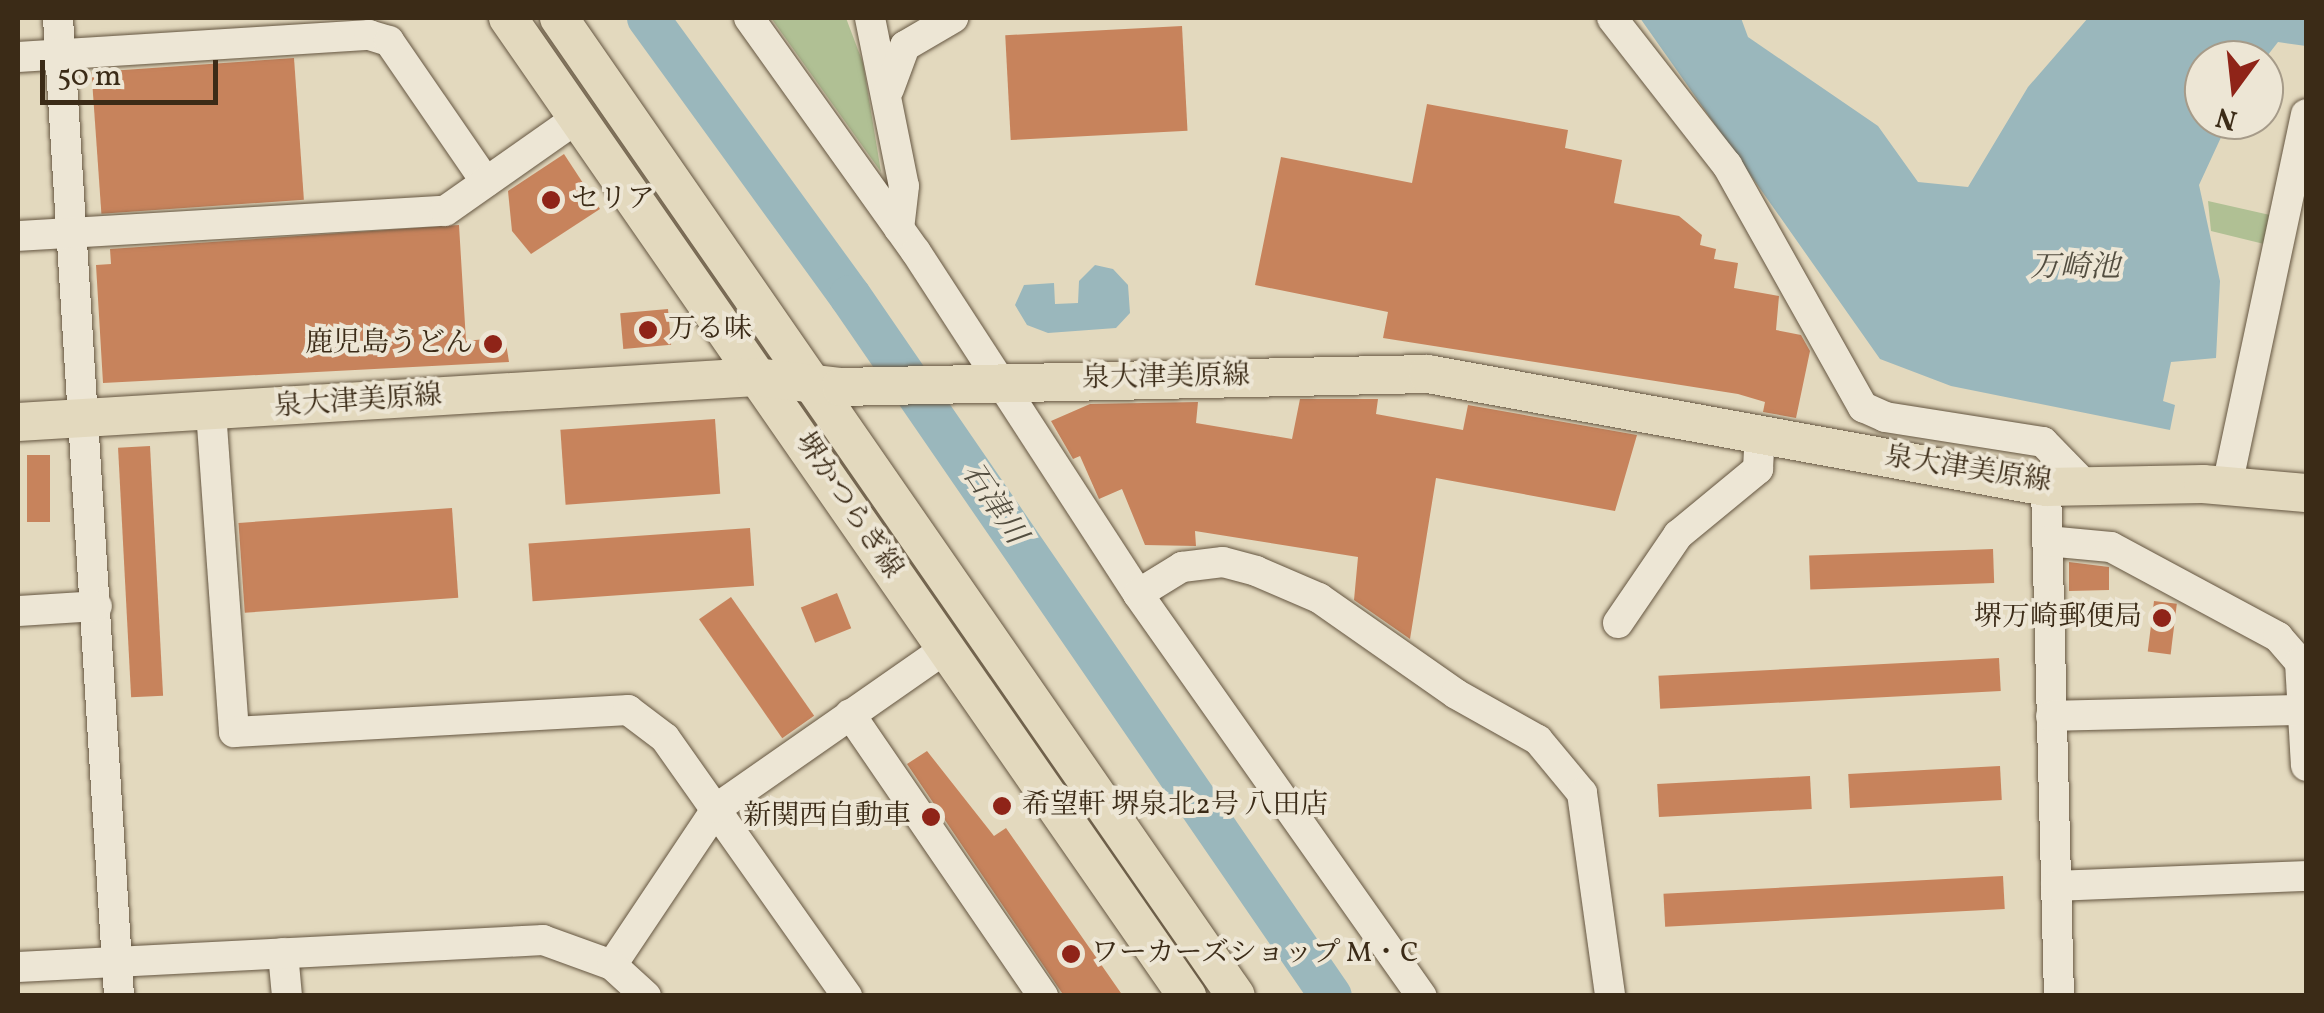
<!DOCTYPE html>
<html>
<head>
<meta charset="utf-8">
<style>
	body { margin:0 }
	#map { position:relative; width:2324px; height:1013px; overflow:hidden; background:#e3d9be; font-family:Vollkorn,"Noto Serif JP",serif }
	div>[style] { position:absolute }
	.green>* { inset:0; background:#b0c094 }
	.water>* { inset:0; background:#9ab7bc }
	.river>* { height:42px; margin:-21px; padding:0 21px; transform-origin:21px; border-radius:21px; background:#9ab7bc }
	.building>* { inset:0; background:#c7835c; transform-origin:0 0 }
	.roads { filter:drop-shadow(0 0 2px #655641) drop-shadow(0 0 2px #655641) }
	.minor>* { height:30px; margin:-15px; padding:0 15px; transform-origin:15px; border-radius:15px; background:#ede6d5 }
	.major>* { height:38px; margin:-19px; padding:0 19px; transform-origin:19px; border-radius:19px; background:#e3d9be }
	.dots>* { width:28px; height:28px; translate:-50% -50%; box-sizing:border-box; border:5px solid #ede6d5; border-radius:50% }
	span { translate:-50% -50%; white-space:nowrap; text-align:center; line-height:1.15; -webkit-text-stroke:8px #ede6d5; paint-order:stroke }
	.poi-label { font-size:28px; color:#3b2b17 }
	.left { translate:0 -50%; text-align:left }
	.right { translate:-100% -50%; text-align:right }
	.street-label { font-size:28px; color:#3b2b17 }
	.water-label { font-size:30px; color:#534e40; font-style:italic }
	.frame { position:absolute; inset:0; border:20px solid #3b2b17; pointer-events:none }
	.north { position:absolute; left:2184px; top:40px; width:100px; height:100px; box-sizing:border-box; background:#ede6d5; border:2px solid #a69b89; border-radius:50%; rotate:195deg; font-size:28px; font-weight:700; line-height:40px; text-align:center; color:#3b2b17 }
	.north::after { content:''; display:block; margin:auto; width:35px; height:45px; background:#8f2418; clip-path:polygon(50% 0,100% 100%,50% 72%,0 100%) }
	.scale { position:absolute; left:40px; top:60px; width:178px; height:45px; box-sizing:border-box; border:5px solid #3b2b17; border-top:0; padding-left:12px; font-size:30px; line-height:35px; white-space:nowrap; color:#3b2b17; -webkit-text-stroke:8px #ede6d5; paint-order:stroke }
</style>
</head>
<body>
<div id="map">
	<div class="green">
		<i style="clip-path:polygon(771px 18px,846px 18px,863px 63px,881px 172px)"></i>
		<i style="clip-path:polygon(2208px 201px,2270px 215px,2264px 244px,2211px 231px)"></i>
	</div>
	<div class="water">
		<i style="clip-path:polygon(1640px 18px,1741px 18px,1748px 37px,1878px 126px,1918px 182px,1968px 187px,2028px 87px,2088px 18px,2306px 18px,2306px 46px,2278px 42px,2264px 60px,2204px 60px,2204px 120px,2229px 120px,2199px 185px,2220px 281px,2216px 358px,2171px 362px,2163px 401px,2175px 405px,2170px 430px,1951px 386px,1880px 359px)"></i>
		<i style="clip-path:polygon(1095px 265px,1113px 269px,1128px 285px,1130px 313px,1116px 328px,1048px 333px,1027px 325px,1015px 305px,1024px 285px,1054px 283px,1055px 304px,1078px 303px,1079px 281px)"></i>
	</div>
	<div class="river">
		<i style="left:648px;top:18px;width:344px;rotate:54deg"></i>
		<i style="left:850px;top:296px;width:849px;rotate:55.51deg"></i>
	</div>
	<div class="building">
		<i style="left:1182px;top:26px;width:105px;height:177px;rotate:87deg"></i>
		<i style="left:294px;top:58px;width:142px;height:203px;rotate:86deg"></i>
		<i style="clip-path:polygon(1427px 104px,1568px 130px,1565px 148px,1622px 160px,1614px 203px,1679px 216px,1702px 235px,1700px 245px,1716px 249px,1714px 259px,1738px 263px,1734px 288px,1779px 296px,1776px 330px,1801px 335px,1810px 351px,1796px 418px,1763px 412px,1765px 402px,1738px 394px,1383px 338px,1388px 312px,1255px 285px,1281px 157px,1412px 183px)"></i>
		<i style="clip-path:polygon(564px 154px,600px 209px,531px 254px,512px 231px,508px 191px)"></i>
		<i style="clip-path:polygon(459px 225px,466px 341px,505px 337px,509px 362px,103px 383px,96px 265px,111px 264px,110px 249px)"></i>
		<i style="left:668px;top:309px;width:36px;height:48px;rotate:85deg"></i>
		<i style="clip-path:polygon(1300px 399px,1378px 399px,1376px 414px,1463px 430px,1468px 405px,1637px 435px,1615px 511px,1436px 478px,1410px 639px,1354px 600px,1358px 557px,1195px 531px,1196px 546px,1145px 545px,1122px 489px,1099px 499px,1080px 456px,1073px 459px,1051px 421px,1090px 404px,1198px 402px,1196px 423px,1292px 439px)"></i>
		<i style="left:715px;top:419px;width:75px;height:155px;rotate:86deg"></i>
		<i style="left:150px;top:446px;width:250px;height:32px;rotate:87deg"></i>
		<i style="left:27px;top:455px;width:23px;height:67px"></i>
		<i style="left:452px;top:508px;width:90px;height:214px;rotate:86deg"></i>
		<i style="left:750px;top:528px;width:58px;height:222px;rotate:86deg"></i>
		<i style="left:1993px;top:549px;width:34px;height:184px;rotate:88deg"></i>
		<i style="clip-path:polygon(2069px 562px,2109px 567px,2109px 590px,2069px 591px)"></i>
		<i style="left:837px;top:593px;width:38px;height:39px;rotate:68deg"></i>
		<i style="left:731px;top:597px;width:145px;height:39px;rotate:55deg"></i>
		<i style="left:2154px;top:601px;width:23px;height:51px;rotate:7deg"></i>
		<i style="left:1999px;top:658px;width:33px;height:341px;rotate:87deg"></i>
		<i style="clip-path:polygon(927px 751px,994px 836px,1006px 828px,1123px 996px,1064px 996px,907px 764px)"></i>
		<i style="left:2000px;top:766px;width:34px;height:152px;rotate:87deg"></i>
		<i style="left:1810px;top:776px;width:33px;height:153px;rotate:87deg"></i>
		<i style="left:2003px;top:876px;width:33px;height:340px;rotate:87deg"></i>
	</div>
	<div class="roads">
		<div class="minor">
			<i style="left:58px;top:18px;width:980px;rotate:86.43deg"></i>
			<i style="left:749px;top:18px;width:287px;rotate:54.5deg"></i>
			<i style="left:916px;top:252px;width:408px;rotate:57deg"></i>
			<i style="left:1138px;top:594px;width:492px;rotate:54.8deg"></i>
			<i style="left:870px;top:18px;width:171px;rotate:78.6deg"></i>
			<i style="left:904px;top:186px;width:43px;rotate:96.6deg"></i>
			<i style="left:1612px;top:18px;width:187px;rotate:52deg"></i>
			<i style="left:1727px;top:165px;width:278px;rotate:60.7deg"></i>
			<i style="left:1863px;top:407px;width:24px;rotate:24deg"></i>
			<i style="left:1885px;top:417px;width:160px;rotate:9deg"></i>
			<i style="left:2043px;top:442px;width:57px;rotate:45.7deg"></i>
			<i style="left:18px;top:57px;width:352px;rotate:-3.6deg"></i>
			<i style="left:369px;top:35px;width:21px;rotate:17deg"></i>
			<i style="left:389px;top:41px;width:171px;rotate:55.5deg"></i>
			<i style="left:889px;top:89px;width:46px;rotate:-69.6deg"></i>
			<i style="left:905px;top:46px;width:56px;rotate:-30.3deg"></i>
			<i style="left:18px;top:236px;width:428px;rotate:-3.4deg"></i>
			<i style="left:445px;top:211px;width:160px;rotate:-35.1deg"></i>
			<i style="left:211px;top:411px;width:322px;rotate:85.9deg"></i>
			<i style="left:234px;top:732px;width:395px;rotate:-3.2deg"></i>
			<i style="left:628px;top:710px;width:46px;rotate:37.1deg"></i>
			<i style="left:665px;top:738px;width:316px;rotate:54.8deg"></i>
			<i style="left:2227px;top:486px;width:380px;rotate:-78deg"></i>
			<i style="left:2046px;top:487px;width:509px;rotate:88.54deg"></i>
			<i style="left:2047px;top:541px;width:64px;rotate:5.4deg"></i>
			<i style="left:2111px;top:547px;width:190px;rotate:28.3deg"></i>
			<i style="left:2278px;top:637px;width:33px;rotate:49deg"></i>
			<i style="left:2300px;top:662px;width:104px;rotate:86.7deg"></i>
			<i style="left:1138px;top:594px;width:52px;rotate:-31.5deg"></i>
			<i style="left:1182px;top:567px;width:41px;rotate:-7deg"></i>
			<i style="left:1223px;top:562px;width:34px;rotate:15deg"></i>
			<i style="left:1256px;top:571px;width:69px;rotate:23.2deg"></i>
			<i style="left:1319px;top:598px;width:167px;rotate:35deg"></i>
			<i style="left:1456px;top:694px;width:94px;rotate:29.3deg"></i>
			<i style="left:1538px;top:740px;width:69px;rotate:50.3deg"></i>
			<i style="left:1582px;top:793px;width:205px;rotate:82.1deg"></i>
			<i style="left:18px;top:611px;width:79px;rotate:-3.6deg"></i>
			<i style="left:1618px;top:623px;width:107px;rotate:-55.7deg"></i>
			<i style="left:1678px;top:535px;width:104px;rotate:-39.5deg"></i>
			<i style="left:1758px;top:469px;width:34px;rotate:-87deg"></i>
			<i style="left:850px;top:714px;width:342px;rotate:55.6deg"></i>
			<i style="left:2051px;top:716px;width:252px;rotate:-1.4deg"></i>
			<i style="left:2056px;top:886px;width:250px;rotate:-2.3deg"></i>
			<i style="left:283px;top:953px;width:43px;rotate:84.7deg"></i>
			<i style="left:612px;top:965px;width:189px;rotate:-56.2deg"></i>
			<i style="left:717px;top:808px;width:278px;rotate:-34.9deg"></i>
			<i style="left:18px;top:967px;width:526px;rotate:-2.94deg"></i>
			<i style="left:543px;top:940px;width:73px;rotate:19.9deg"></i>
			<i style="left:612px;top:965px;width:46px;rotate:42.4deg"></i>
		</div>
		<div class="major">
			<i style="left:508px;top:18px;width:1191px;rotate:55.23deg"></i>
			<i style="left:559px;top:18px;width:1189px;rotate:55.31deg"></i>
			<i style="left:18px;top:422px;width:739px;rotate:-3.49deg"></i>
			<i style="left:756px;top:377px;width:86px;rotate:6.7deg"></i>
			<i style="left:841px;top:387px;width:587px;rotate:-1.27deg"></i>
			<i style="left:1428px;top:374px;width:628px;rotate:10.36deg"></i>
			<i style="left:2046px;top:487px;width:157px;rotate:-1.1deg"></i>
			<i style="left:2203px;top:484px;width:103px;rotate:5deg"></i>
		</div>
	</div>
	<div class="dots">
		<i style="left:551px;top:200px;background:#8f2418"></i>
		<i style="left:648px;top:330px;background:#8f2418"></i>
		<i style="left:493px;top:344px;background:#8f2418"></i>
		<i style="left:2162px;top:618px;background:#8f2418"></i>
		<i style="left:1002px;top:806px;background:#8f2418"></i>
		<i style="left:931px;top:817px;background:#8f2418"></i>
		<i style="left:1071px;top:954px;background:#8f2418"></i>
	</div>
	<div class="poi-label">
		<span class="left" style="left:571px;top:200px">セリア</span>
		<span class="left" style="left:668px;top:330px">万る味</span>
		<span class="right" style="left:473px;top:344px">鹿児島うどん</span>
		<span class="right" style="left:2142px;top:618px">堺万崎郵便局</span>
		<span class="left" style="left:1022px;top:806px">希望軒 堺泉北2号 八田店</span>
		<span class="right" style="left:911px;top:817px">新関西自動車</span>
		<span class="left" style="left:1091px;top:954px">ワーカーズショップ M・C</span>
	</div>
	<div class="street-label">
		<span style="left:1166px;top:378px;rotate:-1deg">泉大津美原線</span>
		<span style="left:358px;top:402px;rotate:-4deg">泉大津美原線</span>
		<span style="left:1968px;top:470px;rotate:9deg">泉大津美原線</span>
		<span style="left:848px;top:506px;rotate:56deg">堺かつらぎ線</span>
	</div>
	<div class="water-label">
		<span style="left:2075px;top:268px">万崎池</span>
		<span style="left:993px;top:504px;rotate:56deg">石津川</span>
	</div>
	<div class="frame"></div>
	<div class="north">N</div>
	<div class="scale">50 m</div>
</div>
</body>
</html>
